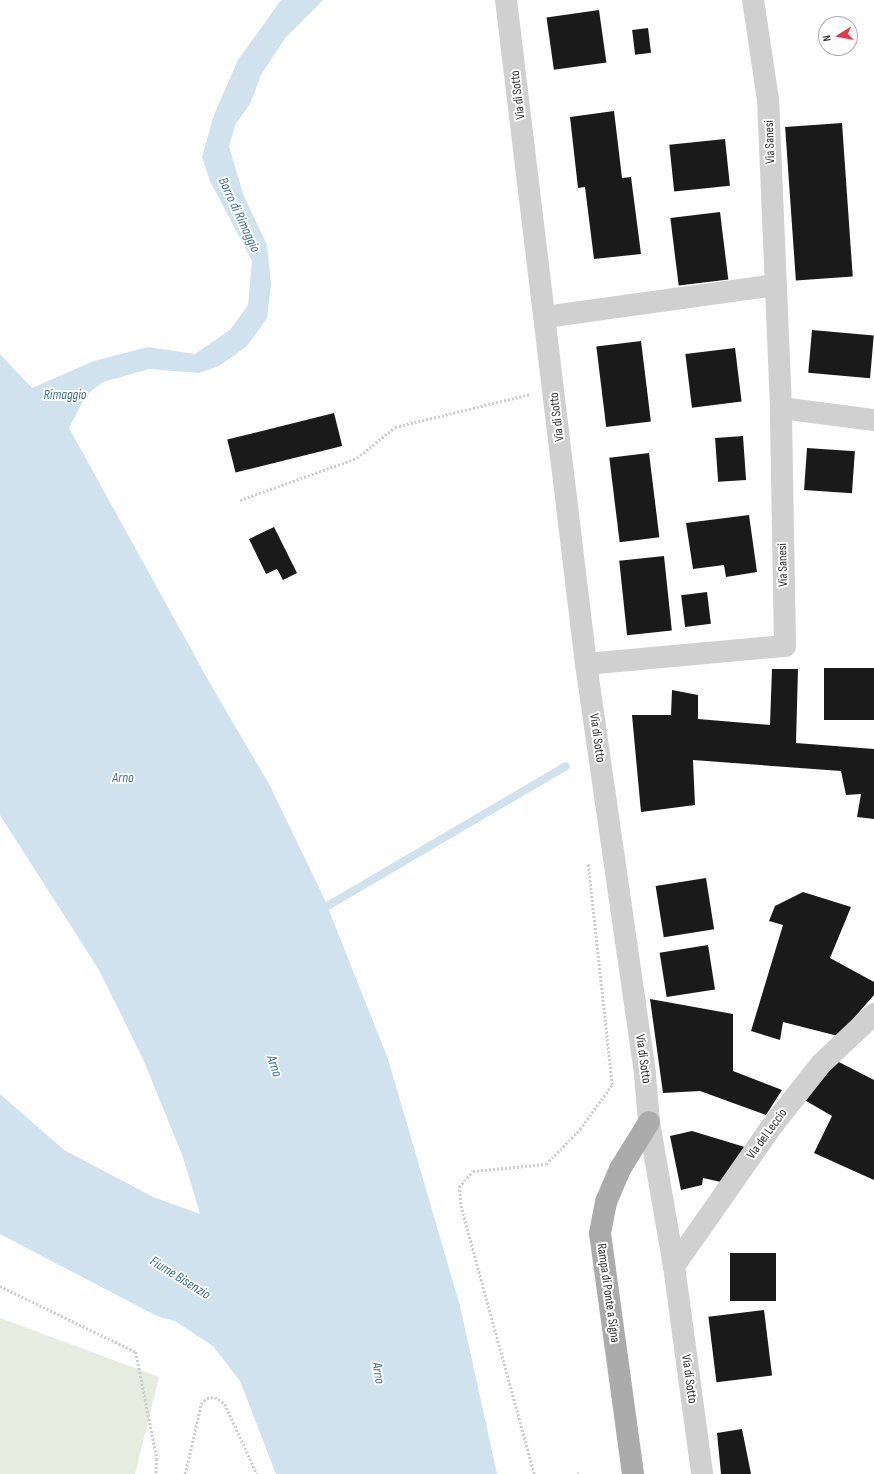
<!DOCTYPE html>
<html>
<head>
<meta charset="utf-8">
<style>
	body { margin:0 }
	#map { position:relative; width:874px; height:1474px; overflow:hidden; background:#fff; font-family:"Sofia Sans Condensed",sans-serif }
	div>[style] { position:absolute }
	.green>* { inset:0; background:#e6ecdf }
	.water>* { inset:0; background:#cfe2ee }
	.stream>* { height:8px; margin:-4px; padding:0 4px; transform-origin:4px; border-radius:4px; background:#cfe2ee }
	.building>* { inset:0; background:#1a1a1a; transform-origin:0 0 }
	.path>* { height:2.5px; margin-top:-1.25px; transform-origin:0; background:repeating-linear-gradient(90deg,#cdcdcd 0 2px,transparent 0 4px) }
	.minor>* { height:22px; margin:-11px; padding:0 11px; transform-origin:11px; border-radius:11px; background:#d0d0d0 }
	.major>* { height:22px; margin:-11px; padding:0 11px; transform-origin:11px; border-radius:11px; background:#ababab }
	span { translate:-50% -50%; white-space:nowrap; text-align:center; line-height:1.15; -webkit-text-stroke:4px #fff; paint-order:stroke }
	.street-label { font-size:13px; color:#333 }
	.water-label { font-size:14px; color:#3f7597; font-style:italic }
	.north { position:absolute; left:818px; top:16px; width:40px; height:40px; box-sizing:border-box; background:#fff; border:1px solid #adadad; border-radius:50%; rotate:259deg; font-size:11px; font-weight:700; line-height:16px; text-align:center; color:#333 }
	.north::after { content:''; display:block; margin:auto; width:14px; height:18px; background:#e63946; clip-path:polygon(50% 0,100% 100%,50% 72%,0 100%) }
</style>
</head>
<body>
<div id="map">
	<div class="green">
		<i style="clip-path:polygon(0 1318px,159px 1377px,135px 1474px,0 1474px)"></i>
	</div>
	<div class="water">
		<i style="clip-path:polygon(281px 0,323px 0,285px 38px,261px 75px,250px 104px,235px 125px,229px 146px,243px 194px,267px 245px,271px 284px,267px 318px,247px 346px,219px 366px,199px 373px,149px 369px,103px 382px,86px 395px,69px 428px,212px 687px,269px 784px,324px 898px,388px 1059px,460px 1306px,497px 1474px,276px 1474px,240px 1381px,213px 1346px,175px 1321px,157px 1316px,0 1234px,0 1094px,64px 1150px,153px 1197px,200px 1214px,183px 1157px,143px 1059px,99px 970px,0 815px,0 354px,32px 388px,94px 361px,148px 347px,195px 354px,230px 330px,248px 305px,252px 261px,210px 181px,202px 157px,214px 115px,238px 60px)"></i>
	</div>
	<div class="stream">
		<i style="left:319px;top:911px;width:286px;rotate:-30.4deg"></i>
	</div>
	<div class="building">
		<i style="left:599px;top:10px;width:53px;height:53px;rotate:82deg"></i>
		<i style="left:648px;top:28px;width:25px;height:16px;rotate:83deg"></i>
		<i style="clip-path:polygon(614px 111px,622px 178px,631px 177px,641px 254px,594px 259px,585px 187px,578px 188px,570px 117px)"></i>
		<i style="left:842px;top:123px;width:154px;height:57px;rotate:86deg"></i>
		<i style="left:725px;top:139px;width:47px;height:56px;rotate:84deg"></i>
		<i style="left:720px;top:212px;width:68px;height:50px;rotate:83deg"></i>
		<i style="left:812px;top:330px;width:62px;height:43px;rotate:5deg"></i>
		<i style="left:641px;top:341px;width:81px;height:45px;rotate:83deg"></i>
		<i style="left:735px;top:348px;width:54px;height:50px;rotate:83deg"></i>
		<i style="left:334px;top:413px;width:34px;height:110px;rotate:76deg"></i>
		<i style="left:743px;top:436px;width:44px;height:28px;rotate:86deg"></i>
		<i style="left:807px;top:448px;width:48px;height:42px;rotate:4deg"></i>
		<i style="left:649px;top:453px;width:85px;height:40px;rotate:83deg"></i>
		<i style="clip-path:polygon(749px 515px,757px 572px,726px 577px,724px 565px,693px 569px,686px 523px)"></i>
		<i style="clip-path:polygon(274px 527px,297px 573px,283px 580px,277px 569px,266px 574px,249px 539px)"></i>
		<i style="left:664px;top:556px;width:75px;height:45px;rotate:84deg"></i>
		<i style="left:707px;top:592px;width:32px;height:26px;rotate:83deg"></i>
		<i style="left:824px;top:668px;width:50px;height:52px"></i>
		<i style="clip-path:polygon(772px 669px,798px 669px,796px 743px,874px 749px,874px 819px,857px 817px,861px 794px,846px 795px,841px 771px,693px 760px,695px 805px,641px 812px,632px 715px,671px 715px,672px 690px,698px 695px,698px 719px,770px 725px)"></i>
		<i style="left:706px;top:878px;width:52px;height:51px;rotate:81deg"></i>
		<i style="clip-path:polygon(803px 892px,851px 907px,830px 958px,874px 982px,874px 995px,838px 1036px,783px 1022px,780px 1040px,751px 1031px,783px 925px,769px 921px,775px 906px)"></i>
		<i style="left:708px;top:945px;width:45px;height:49px;rotate:81deg"></i>
		<i style="clip-path:polygon(650px 999px,733px 1014px,733px 1071px,782px 1090px,766px 1115px,700px 1091px,663px 1093px)"></i>
		<i style="clip-path:polygon(835px 1060px,874px 1080px,874px 1180px,814px 1153px,832px 1116px,801px 1098px)"></i>
		<i style="clip-path:polygon(692px 1131px,748px 1148px,730px 1184px,703px 1178px,702px 1185px,681px 1190px,670px 1136px)"></i>
		<i style="left:730px;top:1253px;width:46px;height:48px"></i>
		<i style="left:764px;top:1310px;width:66px;height:56px;rotate:83deg"></i>
		<i style="clip-path:polygon(742px 1429px,751px 1474px,721px 1474px,717px 1433px)"></i>
	</div>
	<div class="path">
		<i style="left:240px;top:500px;width:124px;rotate:-19.7deg"></i>
		<i style="left:357px;top:458px;width:49px;rotate:-39.2deg"></i>
		<i style="left:395px;top:427px;width:139px;rotate:-13.7deg"></i>
		<i style="left:0;top:1286px;width:151px;rotate:25.9deg"></i>
		<i style="left:136px;top:1352px;width:109px;rotate:78.9deg"></i>
		<i style="left:157px;top:1459px;width:15px;rotate:94deg"></i>
		<i style="left:185px;top:1474px;width:72px;rotate:-77.1deg"></i>
		<i style="left:201px;top:1404px;width:8px;rotate:-45deg"></i>
		<i style="left:207px;top:1398px;width:8px;rotate:-7deg"></i>
		<i style="left:215px;top:1397px;width:12px;rotate:35deg"></i>
		<i style="left:225px;top:1404px;width:77px;rotate:65.4deg"></i>
		<i style="left:534px;top:1474px;width:276px;rotate:-105.3deg"></i>
		<i style="left:461px;top:1208px;width:21px;rotate:-95deg"></i>
		<i style="left:459px;top:1187px;width:21px;rotate:-49deg"></i>
		<i style="left:473px;top:1171px;width:73px;rotate:-5.5deg"></i>
		<i style="left:546px;top:1164px;width:49px;rotate:-45.8deg"></i>
		<i style="left:580px;top:1129px;width:54px;rotate:-54deg"></i>
		<i style="left:612px;top:1085px;width:223px;rotate:-96.2deg"></i>
		<i style="left:577px;top:1474px;width:4px;rotate:-14deg"></i>
	</div>
	<div class="minor">
		<i style="left:506px;top:0;width:669px;rotate:83.13deg"></i>
		<i style="left:586px;top:664px;width:415px;rotate:81.8deg"></i>
		<i style="left:645px;top:1075px;width:47px;rotate:85.1deg"></i>
		<i style="left:649px;top:1122px;width:146px;rotate:80.2deg"></i>
		<i style="left:674px;top:1266px;width:210px;rotate:82.3deg"></i>
		<i style="left:545px;top:317px;width:233px;rotate:-7.9deg"></i>
		<i style="left:781px;top:408px;width:94px;rotate:7.4deg"></i>
		<i style="left:586px;top:664px;width:200px;rotate:-5.2deg"></i>
		<i style="left:785px;top:646px;width:238px;rotate:-91deg"></i>
		<i style="left:781px;top:408px;width:308px;rotate:-92.4deg"></i>
		<i style="left:768px;top:100px;width:101px;rotate:-98.5deg"></i>
		<i style="left:674px;top:1266px;width:171px;rotate:-55deg"></i>
		<i style="left:772px;top:1126px;width:79px;rotate:-51.7deg"></i>
		<i style="left:821px;top:1064px;width:73px;rotate:-43.3deg"></i>
	</div>
	<div class="major">
		<i style="left:633px;top:1474px;width:243px;rotate:-97.8deg"></i>
		<i style="left:600px;top:1233px;width:32px;rotate:-79deg"></i>
		<i style="left:606px;top:1202px;width:36px;rotate:-67deg"></i>
		<i style="left:620px;top:1169px;width:55px;rotate:-58.3deg"></i>
	</div>
	<div class="street-label">
		<span style="left:518px;top:95px;rotate:-97deg">Via di Sotto</span>
		<span style="left:770px;top:142px;rotate:-92deg">Via Sanesi</span>
		<span style="left:557px;top:417px;rotate:-97deg">Via di Sotto</span>
		<span style="left:783px;top:565px;rotate:-91deg">Via Sanesi</span>
		<span style="left:597px;top:738px;rotate:82deg">Via di Sotto</span>
		<span style="left:643px;top:1059px;rotate:82deg">Via di Sotto</span>
		<span style="left:767px;top:1134px;rotate:-54deg">Via del Leccio</span>
		<span style="left:608px;top:1293px;rotate:82deg">Rampa di Ponte a Signa</span>
		<span style="left:689px;top:1379px;rotate:82deg">Via di Sotto</span>
	</div>
	<div class="water-label">
		<span style="left:239px;top:215px;rotate:65deg">Borro di Rimaggio</span>
		<span style="left:65px;top:395px">Rimaggio</span>
		<span style="left:123px;top:778px">Arno</span>
		<span style="left:274px;top:1066px;rotate:71deg">Arno</span>
		<span style="left:180px;top:1278px;rotate:32deg">Fiume Bisenzio</span>
		<span style="left:378px;top:1373px;rotate:81deg">Arno</span>
	</div>
	<div class="north">N</div>
</div>
</body>
</html>
